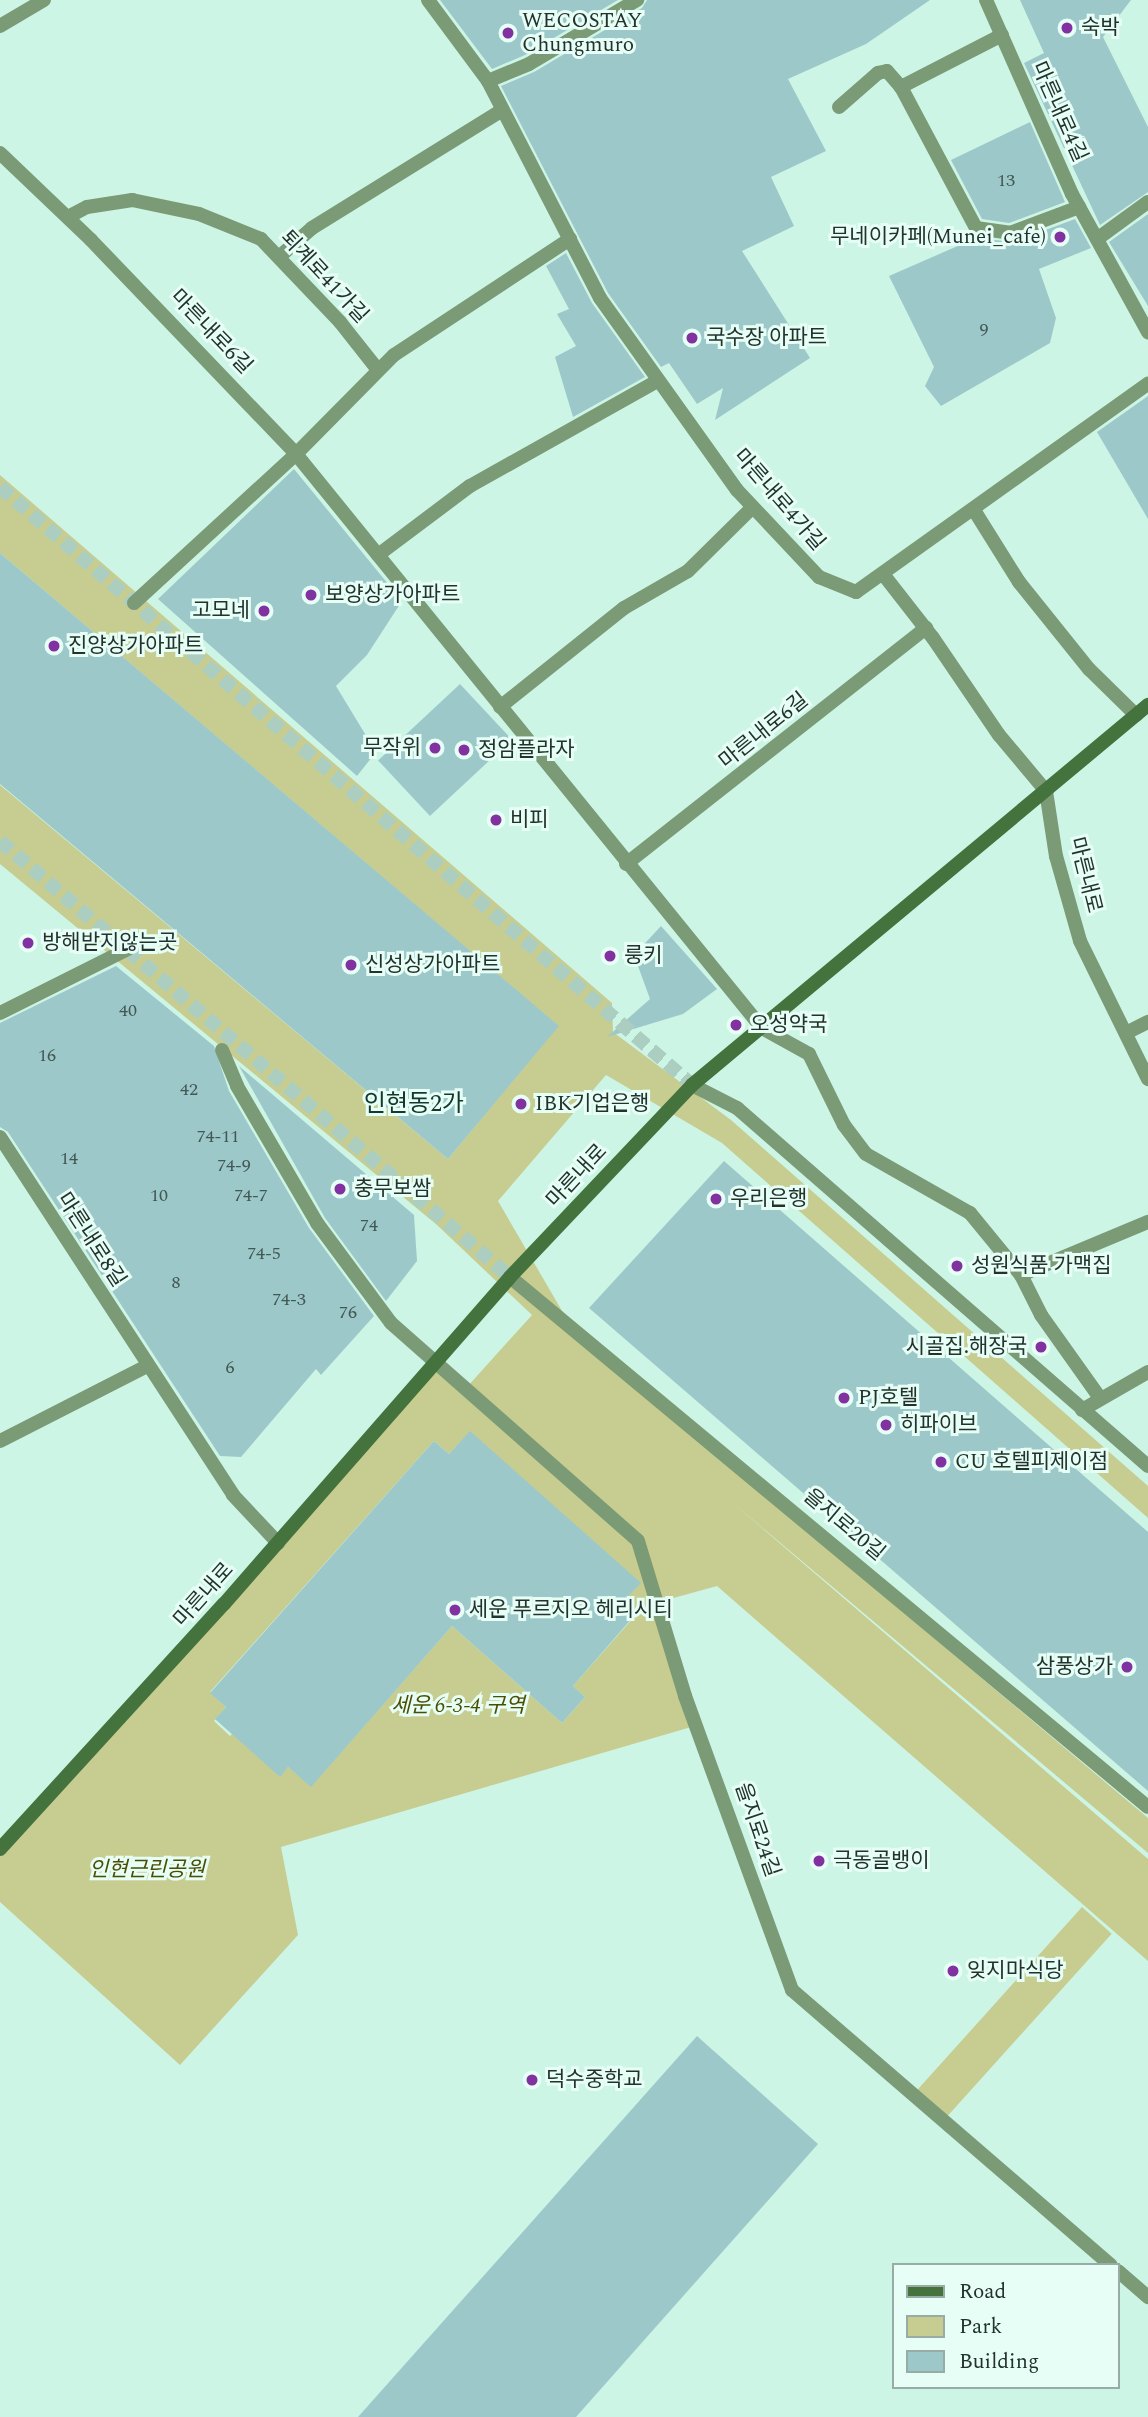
<!DOCTYPE html>
<html>
<head>
<meta charset="utf-8">
<style>
	body { margin:0 }
	#map { position:relative; width:1148px; height:2417px; overflow:hidden; background:#cdf5e6; font-family:Spectral,"Noto Sans KR",serif }
	div>[style] { position:absolute }
	.green>* { inset:0; background:#c7cd90; transform-origin:0 0 }
	.building>* { inset:0; background:#9dc8ca; transform-origin:0 0 }
	.minor-tunnel>* { height:14px; margin-top:-7px; transform-origin:0; background:repeating-linear-gradient(90deg,#abcec1 0 14px,transparent 0 21px) }
	.minor>* { height:14px; margin:-7px; padding:0 7px; transform-origin:7px; border-radius:7px; background:#7b9a76 }
	.secondary>* { height:14px; margin:-7px; padding:0 7px; transform-origin:7px; border-radius:7px; background:#44733e }
	.dots>* { width:19px; height:19px; translate:-50% -50%; box-sizing:border-box; border:4px solid #e6fef5; border-radius:50% }
	span { translate:-50% -50%; white-space:nowrap; text-align:center; line-height:1.15; -webkit-text-stroke:6px #e6fef5; paint-order:stroke }
	.number-label { font-size:18px; color:#425854 }
	.number-label span { -webkit-text-stroke-width:0 }
	.poi-label { font-size:21px; color:#23322d }
	.left { translate:0 -50%; text-align:left }
	.right { translate:-100% -50%; text-align:right }
	.street-label { font-size:21px; color:#23322d }
	.park-label { font-size:21px; color:#4b4e02; font-style:italic }
	.quarter-label { font-size:24px; color:#14382d }
	.legend { position:absolute; left:892px; top:2263px; width:228px; height:126px; box-sizing:border-box; background:#e6fef5; border:2px solid #98aca5; margin:0; padding:9px 12px; list-style:none; font-size:21px; color:#23322d }
	.legend li { display:flex; align-items:center; gap:14px; height:35px }
	.legend b { width:35px; border:2px solid #98aca5 }
</style>
</head>
<body>
<div id="map">
	<div class="green">
		<i style="clip-path:polygon(0 475px,612px 1003px,613px 1032px,731px 1120px,1148px 1486px,1148px 1518px,722px 1143px,606px 1075px,498px 1201px,579px 1340px,1148px 1818px,1148px 1853px,733px 1503px,1148px 1859px,1148px 1961px,717px 1586px,659px 1602px,642px 1541px,467px 1387px,532px 1315px,437px 1225px,0 864px,0 785px,448px 1159px,558px 1026px,0 553px)"></i>
		<i style="clip-path:polygon(evenodd,433px 1364px,638px 1541px,698px 1725px,281px 1847px,298px 1935px,180px 2065px,0 1902px,0 1849px,433px 1364px,470px 1432px,640px 1583px,621px 1604px,634px 1617px,573px 1686px,585px 1697px,562px 1723px,452px 1626px,311px 1786px,288px 1767px,279px 1776px,242px 1723px,230px 1736px,214px 1721px,226px 1707px,210px 1692px,434px 1441px,449px 1454px,470px 1432px)"></i>
		<i style="left:1082px;top:1907px;width:40px;height:251px;rotate:42deg"></i>
	</div>
	<div class="building">
		<i style="clip-path:polygon(440px 0,618px 0,525px 55px,492px 69px)"></i>
		<i style="clip-path:polygon(647px 0,930px 0,866px 44px,788px 79px,826px 151px,771px 177px,794px 226px,742px 251px,810px 358px,715px 420px,723px 388px,697px 404px,669px 363px,661px 367px,608px 293px,501px 86px,534px 72px,642px 8px)"></i>
		<i style="clip-path:polygon(1020px 0,1131px 0,1103px 37px,1148px 127px,1148px 192px,1100px 225px,1024px 63px,1044px 53px)"></i>
		<i style="clip-path:polygon(1030px 122px,1065px 202px,1009px 223px,982px 219px,951px 160px)"></i>
		<i style="clip-path:polygon(1148px 214px,1148px 306px,1109px 242px)"></i>
		<i style="clip-path:polygon(1075px 219px,1091px 248px,1039px 269px,1056px 318px,1050px 343px,941px 406px,925px 386px,934px 367px,889px 276px,976px 238px,1013px 242px)"></i>
		<i style="clip-path:polygon(566px 253px,592px 303px,645px 377px,573px 417px,555px 357px,576px 346px,557px 314px,569px 309px,546px 266px)"></i>
		<i style="clip-path:polygon(1148px 396px,1148px 519px,1097px 432px)"></i>
		<i style="clip-path:polygon(294px 469px,402px 601px,367px 655px,336px 686px,376px 752px,357px 776px,158px 599px)"></i>
		<i style="clip-path:polygon(0 553px,559px 1026px,448px 1159px,0 784px)"></i>
		<i style="left:460px;top:684px;width:76px;height:112px;rotate:47deg"></i>
		<i style="clip-path:polygon(661px 926px,717px 989px,683px 1014px,607px 1037px,650px 999px,634px 955px)"></i>
		<i style="clip-path:polygon(116px 966px,214px 1046px,229px 1091px,309px 1228px,374px 1316px,321px 1375px,316px 1369px,241px 1457px,220px 1456px,8px 1132px,0 1127px,0 1023px)"></i>
		<i style="clip-path:polygon(239px 1066px,414px 1215px,417px 1261px,386px 1301px,325px 1218px)"></i>
		<i style="clip-path:polygon(724px 1161px,1148px 1532px,1148px 1791px,589px 1308px)"></i>
		<i style="clip-path:polygon(470px 1431px,641px 1583px,621px 1604px,634px 1616px,573px 1686px,585px 1697px,562px 1723px,452px 1626px,311px 1787px,288px 1767px,280px 1777px,215px 1719px,226px 1707px,210px 1693px,434px 1441px,449px 1454px)"></i>
		<i style="clip-path:polygon(697px 2036px,818px 2144px,576px 2417px,358px 2417px)"></i>
	</div>
	<div class="minor-tunnel">
		<i style="left:0;top:487px;width:915px;rotate:40.83deg"></i>
		<i style="left:0;top:841px;width:671px;rotate:40.53deg"></i>
	</div>
	<div class="minor">
		<i style="left:428px;top:0;width:101px;rotate:53.5deg"></i>
		<i style="left:488px;top:81px;width:244px;rotate:62.7deg"></i>
		<i style="left:600px;top:298px;width:236px;rotate:54.5deg"></i>
		<i style="left:737px;top:490px;width:120px;rotate:46.7deg"></i>
		<i style="left:819px;top:577px;width:40px;rotate:22deg"></i>
		<i style="left:856px;top:592px;width:359px;rotate:-35.5deg"></i>
		<i style="left:986px;top:0;width:212px;rotate:66.1deg"></i>
		<i style="left:1072px;top:194px;width:158px;rotate:61.2deg"></i>
		<i style="left:0;top:26px;width:51px;rotate:-30.6deg"></i>
		<i style="left:1002px;top:35px;width:114px;rotate:152.8deg"></i>
		<i style="left:901px;top:87px;width:160px;rotate:62deg"></i>
		<i style="left:976px;top:228px;width:34px;rotate:8deg"></i>
		<i style="left:1010px;top:233px;width:74px;rotate:-20.6deg"></i>
		<i style="left:488px;top:81px;width:44px;rotate:-22.5deg"></i>
		<i style="left:529px;top:64px;width:126px;rotate:-30.7deg"></i>
		<i style="left:839px;top:107px;width:52px;rotate:-41.1deg"></i>
		<i style="left:878px;top:73px;width:9px;rotate:-13deg"></i>
		<i style="left:887px;top:71px;width:21px;rotate:49deg"></i>
		<i style="left:0;top:153px;width:126px;rotate:43.7deg"></i>
		<i style="left:91px;top:240px;width:296px;rotate:46.2deg"></i>
		<i style="left:296px;top:454px;width:739px;rotate:50.93deg"></i>
		<i style="left:762px;top:1028px;width:54px;rotate:29deg"></i>
		<i style="left:809px;top:1054px;width:79px;rotate:63.8deg"></i>
		<i style="left:844px;top:1125px;width:36px;rotate:53deg"></i>
		<i style="left:866px;top:1154px;width:120px;rotate:29.6deg"></i>
		<i style="left:970px;top:1213px;width:80px;rotate:50.6deg"></i>
		<i style="left:1021px;top:1275px;width:45px;rotate:63.4deg"></i>
		<i style="left:1041px;top:1315px;width:102px;rotate:54.6deg"></i>
		<i style="left:68px;top:217px;width:21px;rotate:-28deg"></i>
		<i style="left:87px;top:207px;width:46px;rotate:-8.8deg"></i>
		<i style="left:132px;top:200px;width:68px;rotate:11.8deg"></i>
		<i style="left:199px;top:214px;width:67px;rotate:22deg"></i>
		<i style="left:261px;top:239px;width:115px;rotate:46.4deg"></i>
		<i style="left:340px;top:322px;width:61px;rotate:51.6deg"></i>
		<i style="left:1097px;top:239px;width:63px;rotate:-36deg"></i>
		<i style="left:279px;top:257px;width:44px;rotate:-41.3deg"></i>
		<i style="left:312px;top:228px;width:224px;rotate:-31.8deg"></i>
		<i style="left:974px;top:510px;width:85px;rotate:58deg"></i>
		<i style="left:1019px;top:582px;width:112px;rotate:51.2deg"></i>
		<i style="left:1089px;top:669px;width:66px;rotate:44.4deg"></i>
		<i style="left:378px;top:555px;width:115px;rotate:-36.9deg"></i>
		<i style="left:470px;top:486px;width:214px;rotate:-29.3deg"></i>
		<i style="left:883px;top:574px;width:81px;rotate:52deg"></i>
		<i style="left:933px;top:638px;width:117px;rotate:55.8deg"></i>
		<i style="left:999px;top:735px;width:73px;rotate:50deg"></i>
		<i style="left:1046px;top:791px;width:66px;rotate:81.3deg"></i>
		<i style="left:1056px;top:856px;width:88px;rotate:74.2deg"></i>
		<i style="left:1080px;top:941px;width:154px;rotate:63.8deg"></i>
		<i style="left:134px;top:603px;width:220px;rotate:-42.6deg"></i>
		<i style="left:296px;top:454px;width:139px;rotate:-45.3deg"></i>
		<i style="left:394px;top:355px;width:211px;rotate:-33.4deg"></i>
		<i style="left:500px;top:707px;width:159px;rotate:-38.6deg"></i>
		<i style="left:624px;top:608px;width:74px;rotate:-30deg"></i>
		<i style="left:688px;top:571px;width:91px;rotate:-44.6deg"></i>
		<i style="left:626px;top:864px;width:382px;rotate:-38.2deg"></i>
		<i style="left:0;top:1013px;width:143px;rotate:-26.6deg"></i>
		<i style="left:1126px;top:1033px;width:25px;rotate:-27deg"></i>
		<i style="left:222px;top:1050px;width:39px;rotate:67deg"></i>
		<i style="left:237px;top:1086px;width:159px;rotate:59.7deg"></i>
		<i style="left:317px;top:1223px;width:124px;rotate:53.5deg"></i>
		<i style="left:391px;top:1323px;width:329px;rotate:41.4deg"></i>
		<i style="left:638px;top:1541px;width:162px;rotate:73.1deg"></i>
		<i style="left:685px;top:1696px;width:313px;rotate:70deg"></i>
		<i style="left:792px;top:1990px;width:421px;rotate:40.8deg"></i>
		<i style="left:692px;top:1085px;width:51px;rotate:27.1deg"></i>
		<i style="left:737px;top:1108px;width:545px;rotate:41.06deg"></i>
		<i style="left:0;top:1137px;width:427px;rotate:56.9deg"></i>
		<i style="left:233px;top:1495px;width:66px;rotate:46.8deg"></i>
		<i style="left:1021px;top:1275px;width:138px;rotate:-22.7deg"></i>
		<i style="left:510px;top:1277px;width:829px;rotate:39.72deg"></i>
		<i style="left:1082px;top:1410px;width:76px;rotate:-29.9deg"></i>
		<i style="left:0;top:1441px;width:165px;rotate:-27deg"></i>
		<i style="left:1118px;top:2271px;width:40px;rotate:41deg"></i>
	</div>
	<div class="secondary">
		<i style="left:0;top:1849px;width:332px;rotate:-47.6deg"></i>
		<i style="left:224px;top:1604px;width:434px;rotate:-48.8deg"></i>
		<i style="left:510px;top:1277px;width:265px;rotate:-46.5deg"></i>
		<i style="left:692px;top:1085px;width:594px;rotate:-39.81deg"></i>
	</div>
	<div class="dots">
		<i style="left:1067px;top:28px;background:#8231a0"></i>
		<i style="left:508px;top:33px;background:#8231a0"></i>
		<i style="left:1060px;top:237px;background:#8231a0"></i>
		<i style="left:692px;top:338px;background:#8231a0"></i>
		<i style="left:311px;top:595px;background:#8231a0"></i>
		<i style="left:264px;top:611px;background:#8231a0"></i>
		<i style="left:54px;top:646px;background:#8231a0"></i>
		<i style="left:435px;top:748px;background:#8231a0"></i>
		<i style="left:464px;top:750px;background:#8231a0"></i>
		<i style="left:496px;top:820px;background:#8231a0"></i>
		<i style="left:28px;top:943px;background:#8231a0"></i>
		<i style="left:610px;top:956px;background:#8231a0"></i>
		<i style="left:351px;top:965px;background:#8231a0"></i>
		<i style="left:736px;top:1025px;background:#8231a0"></i>
		<i style="left:521px;top:1104px;background:#8231a0"></i>
		<i style="left:340px;top:1189px;background:#8231a0"></i>
		<i style="left:716px;top:1199px;background:#8231a0"></i>
		<i style="left:957px;top:1266px;background:#8231a0"></i>
		<i style="left:1041px;top:1347px;background:#8231a0"></i>
		<i style="left:844px;top:1398px;background:#8231a0"></i>
		<i style="left:886px;top:1425px;background:#8231a0"></i>
		<i style="left:941px;top:1462px;background:#8231a0"></i>
		<i style="left:455px;top:1610px;background:#8231a0"></i>
		<i style="left:1127px;top:1667px;background:#8231a0"></i>
		<i style="left:819px;top:1861px;background:#8231a0"></i>
		<i style="left:953px;top:1971px;background:#8231a0"></i>
		<i style="left:532px;top:2080px;background:#8231a0"></i>
	</div>
	<div class="number-label">
		<span style="left:1006px;top:181px">13</span>
		<span style="left:984px;top:330px">9</span>
		<span style="left:128px;top:1011px">40</span>
		<span style="left:47px;top:1056px">16</span>
		<span style="left:189px;top:1090px">42</span>
		<span style="left:218px;top:1137px">74-11</span>
		<span style="left:69px;top:1159px">14</span>
		<span style="left:234px;top:1166px">74-9</span>
		<span style="left:159px;top:1196px">10</span>
		<span style="left:251px;top:1196px">74-7</span>
		<span style="left:369px;top:1226px">74</span>
		<span style="left:264px;top:1254px">74-5</span>
		<span style="left:176px;top:1283px">8</span>
		<span style="left:289px;top:1300px">74-3</span>
		<span style="left:348px;top:1313px">76</span>
		<span style="left:230px;top:1368px">6</span>
	</div>
	<div class="poi-label">
		<span class="left" style="left:522px;top:33px">WECOSTAY<br>Chungmuro</span>
		<span class="left" style="left:1081px;top:28px">숙박</span>
		<span class="right" style="left:1046px;top:237px">무네이카페(Munei_cafe)</span>
		<span class="left" style="left:706px;top:338px">국수장 아파트</span>
		<span class="left" style="left:325px;top:595px">보양상가아파트</span>
		<span class="right" style="left:250px;top:611px">고모네</span>
		<span class="left" style="left:68px;top:646px">진양상가아파트</span>
		<span class="right" style="left:421px;top:748px">무작위</span>
		<span class="left" style="left:478px;top:750px">정암플라자</span>
		<span class="left" style="left:510px;top:820px">비피</span>
		<span class="left" style="left:42px;top:943px">방해받지않는곳</span>
		<span class="left" style="left:624px;top:956px">룽키</span>
		<span class="left" style="left:365px;top:965px">신성상가아파트</span>
		<span class="left" style="left:750px;top:1025px">오성약국</span>
		<span class="left" style="left:535px;top:1104px">IBK기업은행</span>
		<span class="left" style="left:354px;top:1189px">충무보쌈</span>
		<span class="left" style="left:730px;top:1199px">우리은행</span>
		<span class="left" style="left:971px;top:1266px">성원식품 가맥집</span>
		<span class="right" style="left:1027px;top:1347px">시골집.해장국</span>
		<span class="left" style="left:858px;top:1398px">PJ호텔</span>
		<span class="left" style="left:900px;top:1425px">히파이브</span>
		<span class="left" style="left:955px;top:1462px">CU 호텔피제이점</span>
		<span class="left" style="left:469px;top:1610px">세운 푸르지오 헤리시티</span>
		<span class="right" style="left:1113px;top:1667px">삼풍상가</span>
		<span class="left" style="left:833px;top:1861px">극동골뱅이</span>
		<span class="left" style="left:967px;top:1971px">잊지마식당</span>
		<span class="left" style="left:546px;top:2080px">덕수중학교</span>
	</div>
	<div class="street-label">
		<span style="left:1059px;top:112px;rotate:66deg">마른내로4길</span>
		<span style="left:324px;top:277px;rotate:47deg">퇴계로41가길</span>
		<span style="left:211px;top:332px;rotate:46deg">마른내로6길</span>
		<span style="left:779px;top:500px;rotate:49deg">마른내로4가길</span>
		<span style="left:764px;top:731px;rotate:-39deg">마른내로6길</span>
		<span style="left:1085px;top:875px;rotate:76deg">마른내로</span>
		<span style="left:577px;top:1176px;rotate:-47deg">마른내로</span>
		<span style="left:91px;top:1240px;rotate:57deg">마른내로8길</span>
		<span style="left:844px;top:1525px;rotate:40deg">을지로20길</span>
		<span style="left:204px;top:1595px;rotate:-48deg">마른내로</span>
		<span style="left:757px;top:1830px;rotate:71deg">을지로24길</span>
	</div>
	<div class="park-label">
		<span style="left:458px;top:1706px">세운 6-3-4 구역</span>
		<span style="left:147px;top:1870px">인현근린공원</span>
	</div>
	<div class="quarter-label">
		<span style="left:414px;top:1105px">인현동2가</span>
	</div>
	<ul class="legend">
	<li><b style="height:9px;background:#44733e"></b>Road</li>
	<li><b style="height:19px;background:#c7cd90"></b>Park</li>
	<li><b style="height:19px;background:#9dc8ca"></b>Building</li>
	</ul>
</div>
</body>
</html>
